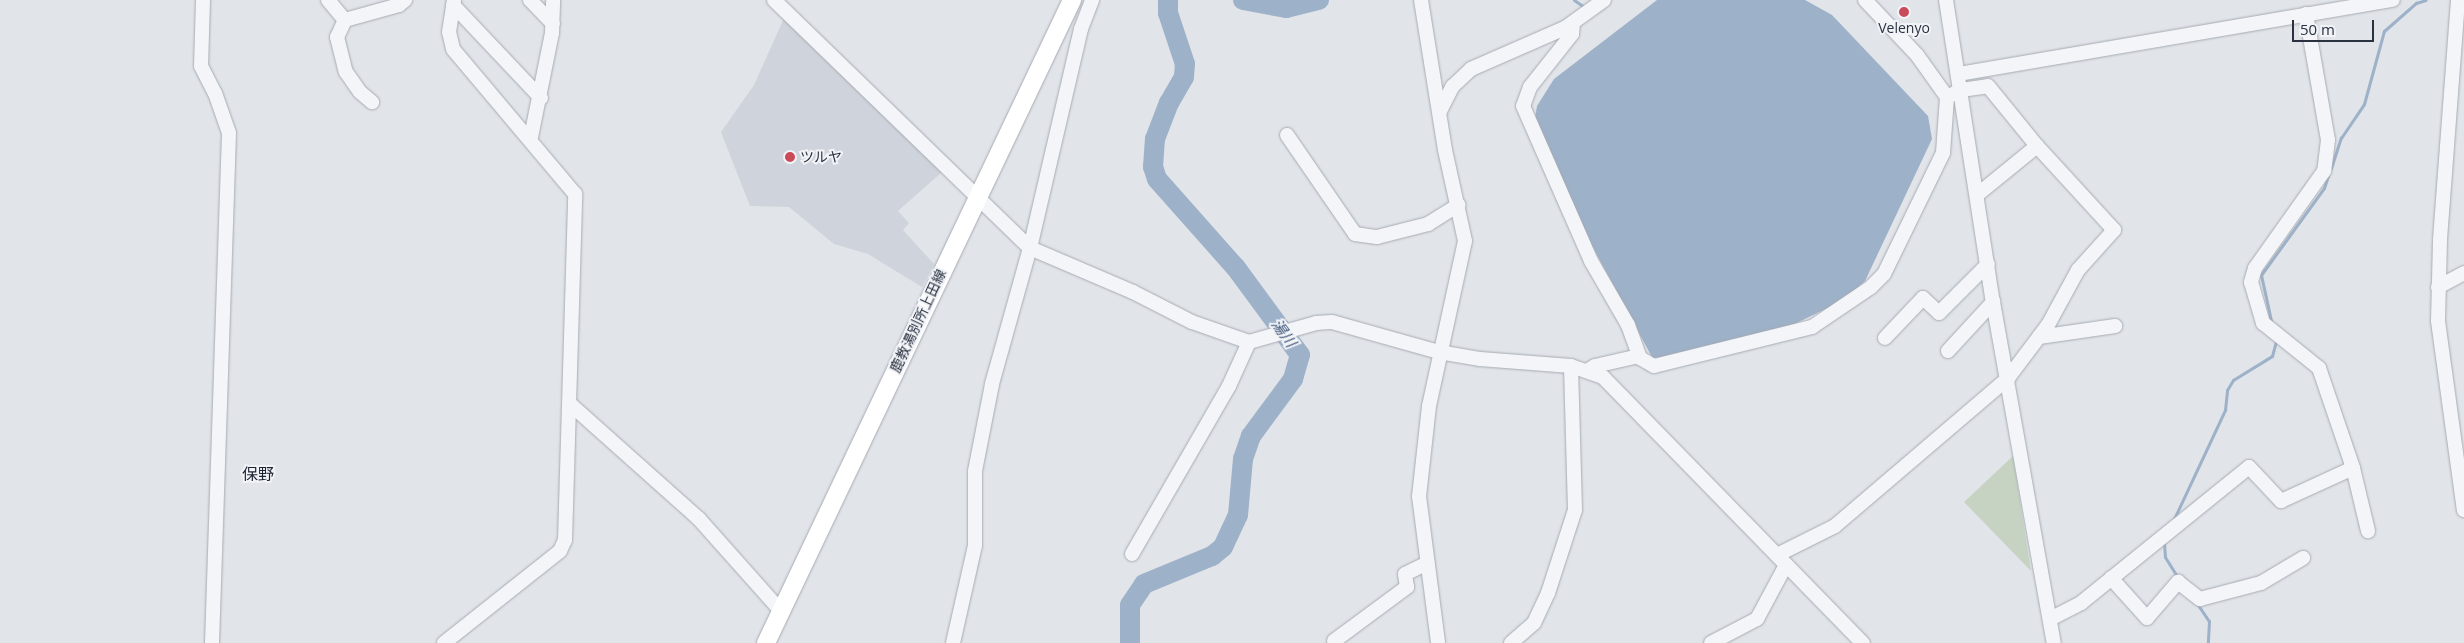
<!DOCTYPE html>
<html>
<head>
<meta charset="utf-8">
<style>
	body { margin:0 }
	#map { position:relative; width:2464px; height:643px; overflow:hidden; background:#e1e4e9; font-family:"Open Sans","Noto Sans JP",sans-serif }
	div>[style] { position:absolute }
	.built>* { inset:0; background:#cfd3db }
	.green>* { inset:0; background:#c6d3c3 }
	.water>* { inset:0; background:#9db1c8 }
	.stream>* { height:3px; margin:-1.5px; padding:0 1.5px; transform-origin:1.5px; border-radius:1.5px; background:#9db1c8 }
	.river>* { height:20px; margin:-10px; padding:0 10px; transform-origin:10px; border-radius:10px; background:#9db1c8 }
	.roads { filter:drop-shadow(0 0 1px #a6abb3) drop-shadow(0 0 1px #a6abb3) }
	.minor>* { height:14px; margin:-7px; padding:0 7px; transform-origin:7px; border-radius:7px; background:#f4f5f8 }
	.major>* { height:18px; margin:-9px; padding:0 9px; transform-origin:9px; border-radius:9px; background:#fff }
	.dots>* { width:14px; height:14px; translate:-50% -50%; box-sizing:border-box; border:2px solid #f1f3f7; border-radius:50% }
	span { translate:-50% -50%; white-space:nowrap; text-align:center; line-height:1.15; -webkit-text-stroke:4px #f1f3f7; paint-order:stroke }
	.poi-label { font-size:14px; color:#2a3241 }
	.left { translate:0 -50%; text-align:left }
	.street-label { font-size:14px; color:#2a3241 }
	.water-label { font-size:15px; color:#354f74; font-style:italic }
	.quarter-label { font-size:16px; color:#1c2332 }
	.scale { position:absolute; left:2292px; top:20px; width:82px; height:22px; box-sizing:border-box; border:2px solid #2a3241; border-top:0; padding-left:6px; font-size:15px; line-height:18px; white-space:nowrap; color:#2a3241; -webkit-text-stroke:4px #f1f3f7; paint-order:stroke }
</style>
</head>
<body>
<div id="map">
	<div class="built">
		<i style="clip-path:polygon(784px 18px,942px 172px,898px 211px,909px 223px,903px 230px,934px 264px,922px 287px,868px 254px,834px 244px,789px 207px,750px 206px,721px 132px,754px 85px)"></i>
	</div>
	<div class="green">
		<i style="clip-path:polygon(2013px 456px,2031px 571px,1964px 502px)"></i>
	</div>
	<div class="water">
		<i style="clip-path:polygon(1657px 0,1805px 0,1832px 15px,1928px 116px,1932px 139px,1865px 281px,1842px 301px,1782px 330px,1653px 359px,1562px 190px,1535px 118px,1537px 106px,1554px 79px)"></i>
	</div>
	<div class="stream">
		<i style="left:1574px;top:0;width:11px;rotate:34deg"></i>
		<i style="left:2331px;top:168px;width:32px;rotate:-72deg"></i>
		<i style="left:2341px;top:138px;width:41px;rotate:-55.9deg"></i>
		<i style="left:2364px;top:104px;width:76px;rotate:-74.7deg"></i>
		<i style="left:2384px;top:31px;width:43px;rotate:-41.2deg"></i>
		<i style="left:2416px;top:3px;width:10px;rotate:-17deg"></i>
		<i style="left:2272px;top:325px;width:51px;rotate:-102.4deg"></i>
		<i style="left:2261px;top:275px;width:107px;rotate:-54.1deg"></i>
		<i style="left:2324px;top:188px;width:13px;rotate:-72deg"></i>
		<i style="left:2173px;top:521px;width:123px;rotate:-64.9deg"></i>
		<i style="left:2225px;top:410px;width:20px;rotate:-84deg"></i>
		<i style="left:2227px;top:390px;width:12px;rotate:-59deg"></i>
		<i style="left:2233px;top:380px;width:46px;rotate:-31.6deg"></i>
		<i style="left:2272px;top:356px;width:16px;rotate:-75deg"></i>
		<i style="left:2164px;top:543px;width:14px;rotate:86deg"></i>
		<i style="left:2165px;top:557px;width:25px;rotate:58deg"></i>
		<i style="left:2196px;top:602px;width:23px;rotate:56deg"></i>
		<i style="left:2209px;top:621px;width:22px;rotate:93deg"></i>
	</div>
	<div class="river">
		<i style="left:1243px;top:0;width:44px;rotate:10.5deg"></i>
		<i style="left:1286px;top:8px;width:34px;rotate:-14deg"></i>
		<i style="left:1130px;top:643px;width:38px;rotate:-90deg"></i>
		<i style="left:1130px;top:605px;width:25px;rotate:-56deg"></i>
		<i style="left:1144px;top:584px;width:74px;rotate:-22.4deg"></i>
		<i style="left:1212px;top:556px;width:14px;rotate:-39deg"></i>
		<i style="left:1223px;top:547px;width:35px;rotate:-65deg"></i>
		<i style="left:1238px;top:515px;width:56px;rotate:-84.9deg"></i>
		<i style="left:1243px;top:459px;width:24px;rotate:-71deg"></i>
		<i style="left:1251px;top:436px;width:71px;rotate:-53.6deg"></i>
		<i style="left:1293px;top:379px;width:25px;rotate:-74deg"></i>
		<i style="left:1300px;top:355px;width:108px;rotate:-126.3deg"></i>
		<i style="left:1236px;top:268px;width:119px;rotate:-131.6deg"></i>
		<i style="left:1157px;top:179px;width:13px;rotate:-108deg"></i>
		<i style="left:1153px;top:167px;width:28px;rotate:-86deg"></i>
		<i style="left:1155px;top:139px;width:39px;rotate:-69deg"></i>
		<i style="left:1169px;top:103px;width:30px;rotate:-60deg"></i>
		<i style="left:1184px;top:77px;width:13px;rotate:-86deg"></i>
		<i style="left:1185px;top:64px;width:54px;rotate:-108.4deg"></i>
		<i style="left:1168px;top:13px;width:13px;rotate:-90deg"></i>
	</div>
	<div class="roads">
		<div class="minor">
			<i style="left:203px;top:0;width:66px;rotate:91.7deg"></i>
			<i style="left:201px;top:66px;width:30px;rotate:63deg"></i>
			<i style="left:215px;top:93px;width:42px;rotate:70.7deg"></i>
			<i style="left:229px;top:133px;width:510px;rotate:91.91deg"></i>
			<i style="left:328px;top:0;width:26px;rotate:50deg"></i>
			<i style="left:345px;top:20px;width:56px;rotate:-15.5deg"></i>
			<i style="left:399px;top:5px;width:8px;rotate:-40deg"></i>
			<i style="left:530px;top:0;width:33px;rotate:46deg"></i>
			<i style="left:774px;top:0;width:356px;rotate:44.1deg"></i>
			<i style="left:1030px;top:248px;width:112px;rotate:23.1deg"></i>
			<i style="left:1133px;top:292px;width:66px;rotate:27deg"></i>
			<i style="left:1192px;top:322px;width:60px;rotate:19.3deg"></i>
			<i style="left:1249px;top:342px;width:70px;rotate:-15.8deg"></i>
			<i style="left:1316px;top:323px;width:16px;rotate:-4deg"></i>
			<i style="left:1332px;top:322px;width:111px;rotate:15.7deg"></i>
			<i style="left:1439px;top:352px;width:42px;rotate:9.7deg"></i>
			<i style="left:1480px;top:359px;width:91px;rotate:4.4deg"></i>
			<i style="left:1571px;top:366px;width:34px;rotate:19deg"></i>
			<i style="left:1603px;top:377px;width:372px;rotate:45.7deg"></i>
			<i style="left:1421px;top:0;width:152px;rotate:80.9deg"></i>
			<i style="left:1445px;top:150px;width:93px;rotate:77.6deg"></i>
			<i style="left:1465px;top:241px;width:169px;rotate:102.3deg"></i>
			<i style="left:1429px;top:406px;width:91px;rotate:96.3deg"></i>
			<i style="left:1419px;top:496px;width:148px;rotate:82.6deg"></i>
			<i style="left:1865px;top:0;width:76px;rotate:46.6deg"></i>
			<i style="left:1917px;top:55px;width:52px;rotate:54.5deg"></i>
			<i style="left:1947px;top:97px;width:16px;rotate:-27deg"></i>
			<i style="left:1961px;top:90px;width:27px;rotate:-8deg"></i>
			<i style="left:1988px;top:86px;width:77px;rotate:50.8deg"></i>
			<i style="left:1946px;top:0;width:306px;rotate:81.2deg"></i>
			<i style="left:1993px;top:302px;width:346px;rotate:79.9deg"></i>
			<i style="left:2458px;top:0;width:241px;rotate:94.3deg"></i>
			<i style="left:2440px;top:240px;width:81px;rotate:91.4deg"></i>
			<i style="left:2438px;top:321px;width:191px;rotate:82.2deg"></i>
			<i style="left:453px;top:5px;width:128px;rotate:46.6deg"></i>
			<i style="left:2306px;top:14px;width:128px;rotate:80.1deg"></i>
			<i style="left:2328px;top:140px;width:31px;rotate:97deg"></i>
			<i style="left:2324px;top:171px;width:119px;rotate:125.4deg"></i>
			<i style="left:2255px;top:268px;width:15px;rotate:106deg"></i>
			<i style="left:2251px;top:282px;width:43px;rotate:73.7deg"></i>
			<i style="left:2263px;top:323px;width:72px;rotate:38.8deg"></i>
			<i style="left:2319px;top:368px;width:106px;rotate:71.2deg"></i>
			<i style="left:2353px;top:468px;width:65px;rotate:76.6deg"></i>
			<i style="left:345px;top:20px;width:19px;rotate:115deg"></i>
			<i style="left:337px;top:37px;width:36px;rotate:76deg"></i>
			<i style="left:346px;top:72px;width:24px;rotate:55deg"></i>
			<i style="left:360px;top:92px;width:16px;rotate:40deg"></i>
			<i style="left:1573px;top:23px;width:11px;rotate:95deg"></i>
			<i style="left:1572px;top:34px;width:68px;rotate:128.4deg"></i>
			<i style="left:1530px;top:87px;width:20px;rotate:110deg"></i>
			<i style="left:1523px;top:106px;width:169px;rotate:66.3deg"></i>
			<i style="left:1591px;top:261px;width:74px;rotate:60deg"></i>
			<i style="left:1628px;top:325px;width:35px;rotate:70deg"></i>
			<i style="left:1640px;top:358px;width:16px;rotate:30deg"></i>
			<i style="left:1654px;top:366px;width:163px;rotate:-13.9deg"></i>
			<i style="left:1812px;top:327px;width:71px;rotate:-34.1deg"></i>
			<i style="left:1871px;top:287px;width:18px;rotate:-45deg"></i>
			<i style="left:1884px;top:274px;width:135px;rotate:-64deg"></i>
			<i style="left:1943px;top:153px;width:56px;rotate:-85.9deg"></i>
			<i style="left:1959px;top:74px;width:440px;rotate:-9.7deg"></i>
			<i style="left:1440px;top:111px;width:28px;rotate:-63deg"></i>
			<i style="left:1453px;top:86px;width:25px;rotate:-43deg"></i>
			<i style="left:1471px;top:69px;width:103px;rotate:-23.6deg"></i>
			<i style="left:1565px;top:28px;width:48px;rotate:-35.7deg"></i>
			<i style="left:1287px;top:135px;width:120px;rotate:55.5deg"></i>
			<i style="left:1355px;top:234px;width:22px;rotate:8deg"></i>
			<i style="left:1377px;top:237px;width:53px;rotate:-14.3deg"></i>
			<i style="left:1428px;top:224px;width:36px;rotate:-32deg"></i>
			<i style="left:531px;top:137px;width:106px;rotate:-78.6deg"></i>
			<i style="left:552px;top:33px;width:33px;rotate:-88deg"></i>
			<i style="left:2438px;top:287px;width:30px;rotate:-28deg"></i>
			<i style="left:2039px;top:337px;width:77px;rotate:-8.2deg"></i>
			<i style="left:1885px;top:338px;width:55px;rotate:-46.5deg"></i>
			<i style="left:1923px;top:298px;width:22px;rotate:43deg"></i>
			<i style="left:1939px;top:313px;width:69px;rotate:-45deg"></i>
			<i style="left:1948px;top:351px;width:67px;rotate:-47.4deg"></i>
			<i style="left:1587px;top:371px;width:9px;rotate:-32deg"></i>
			<i style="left:1595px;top:366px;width:45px;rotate:-12.8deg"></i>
			<i style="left:570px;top:404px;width:173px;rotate:41.7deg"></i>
			<i style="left:699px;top:519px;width:123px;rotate:48.3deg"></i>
			<i style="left:1132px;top:554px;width:194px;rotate:-60deg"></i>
			<i style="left:1229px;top:386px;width:48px;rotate:-65.6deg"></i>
			<i style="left:1777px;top:555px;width:65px;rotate:-26.6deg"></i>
			<i style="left:1835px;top:526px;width:228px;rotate:-40.5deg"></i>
			<i style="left:2008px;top:378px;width:66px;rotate:-53deg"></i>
			<i style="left:2048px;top:325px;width:63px;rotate:-61.4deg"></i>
			<i style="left:2078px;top:270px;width:54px;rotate:-48deg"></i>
			<i style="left:2114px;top:230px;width:114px;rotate:-132.5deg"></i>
			<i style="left:2037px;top:146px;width:77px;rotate:140.8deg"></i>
			<i style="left:2111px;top:578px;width:54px;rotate:48deg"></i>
			<i style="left:2147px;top:618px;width:48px;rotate:-49.3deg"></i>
			<i style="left:2178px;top:582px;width:28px;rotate:38deg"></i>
			<i style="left:2200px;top:599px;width:63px;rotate:-14.7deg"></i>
			<i style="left:2261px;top:583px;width:49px;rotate:-30.8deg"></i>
			<i style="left:2050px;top:619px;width:35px;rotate:-27deg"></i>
			<i style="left:2081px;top:603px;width:216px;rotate:-39deg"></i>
			<i style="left:2249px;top:467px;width:47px;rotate:46.7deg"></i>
			<i style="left:2281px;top:501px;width:79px;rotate:-24.6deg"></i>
			<i style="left:1334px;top:641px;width:91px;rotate:-36.5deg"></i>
			<i style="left:1407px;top:587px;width:13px;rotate:-99deg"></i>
			<i style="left:1405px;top:574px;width:25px;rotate:-26deg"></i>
			<i style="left:444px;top:643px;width:148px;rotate:-38.4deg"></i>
			<i style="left:560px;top:551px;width:12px;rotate:-66deg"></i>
			<i style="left:565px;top:540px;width:346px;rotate:-88.3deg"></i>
			<i style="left:575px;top:194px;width:189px;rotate:-130.1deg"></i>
			<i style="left:453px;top:49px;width:17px;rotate:-103deg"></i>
			<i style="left:449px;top:32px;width:32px;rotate:-81deg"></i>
			<i style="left:953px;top:643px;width:100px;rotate:-77.3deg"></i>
			<i style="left:975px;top:545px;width:74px;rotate:-90deg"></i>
			<i style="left:975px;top:471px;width:89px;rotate:-78.9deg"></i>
			<i style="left:992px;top:384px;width:141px;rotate:-74.4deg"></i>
			<i style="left:1030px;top:248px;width:225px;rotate:-76.9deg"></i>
			<i style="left:1081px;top:29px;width:31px;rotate:-69deg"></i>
			<i style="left:1511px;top:643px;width:30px;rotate:-41deg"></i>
			<i style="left:1534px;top:623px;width:33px;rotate:-65deg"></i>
			<i style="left:1548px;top:593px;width:87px;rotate:-72deg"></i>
			<i style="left:1575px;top:510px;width:144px;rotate:-91.6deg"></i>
			<i style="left:1711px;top:643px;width:52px;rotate:-27.6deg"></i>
			<i style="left:1757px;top:619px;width:61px;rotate:-61.8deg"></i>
		</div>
		<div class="major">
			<i style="left:766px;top:643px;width:712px;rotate:-64.55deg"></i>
		</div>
	</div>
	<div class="dots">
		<i style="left:1904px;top:12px;background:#ca4a5a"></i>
		<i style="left:790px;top:157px;background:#ca4a5a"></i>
	</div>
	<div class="poi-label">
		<span style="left:1904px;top:28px">Velenyo</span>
		<span class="left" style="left:800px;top:157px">ツルヤ</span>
	</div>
	<div class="street-label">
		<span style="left:918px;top:321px;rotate:-65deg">鹿教湯別所上田線</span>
	</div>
	<div class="water-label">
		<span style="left:1284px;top:333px;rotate:54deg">湯川</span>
	</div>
	<div class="quarter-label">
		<span style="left:258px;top:474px">保野</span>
	</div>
	<div class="scale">50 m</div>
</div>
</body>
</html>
